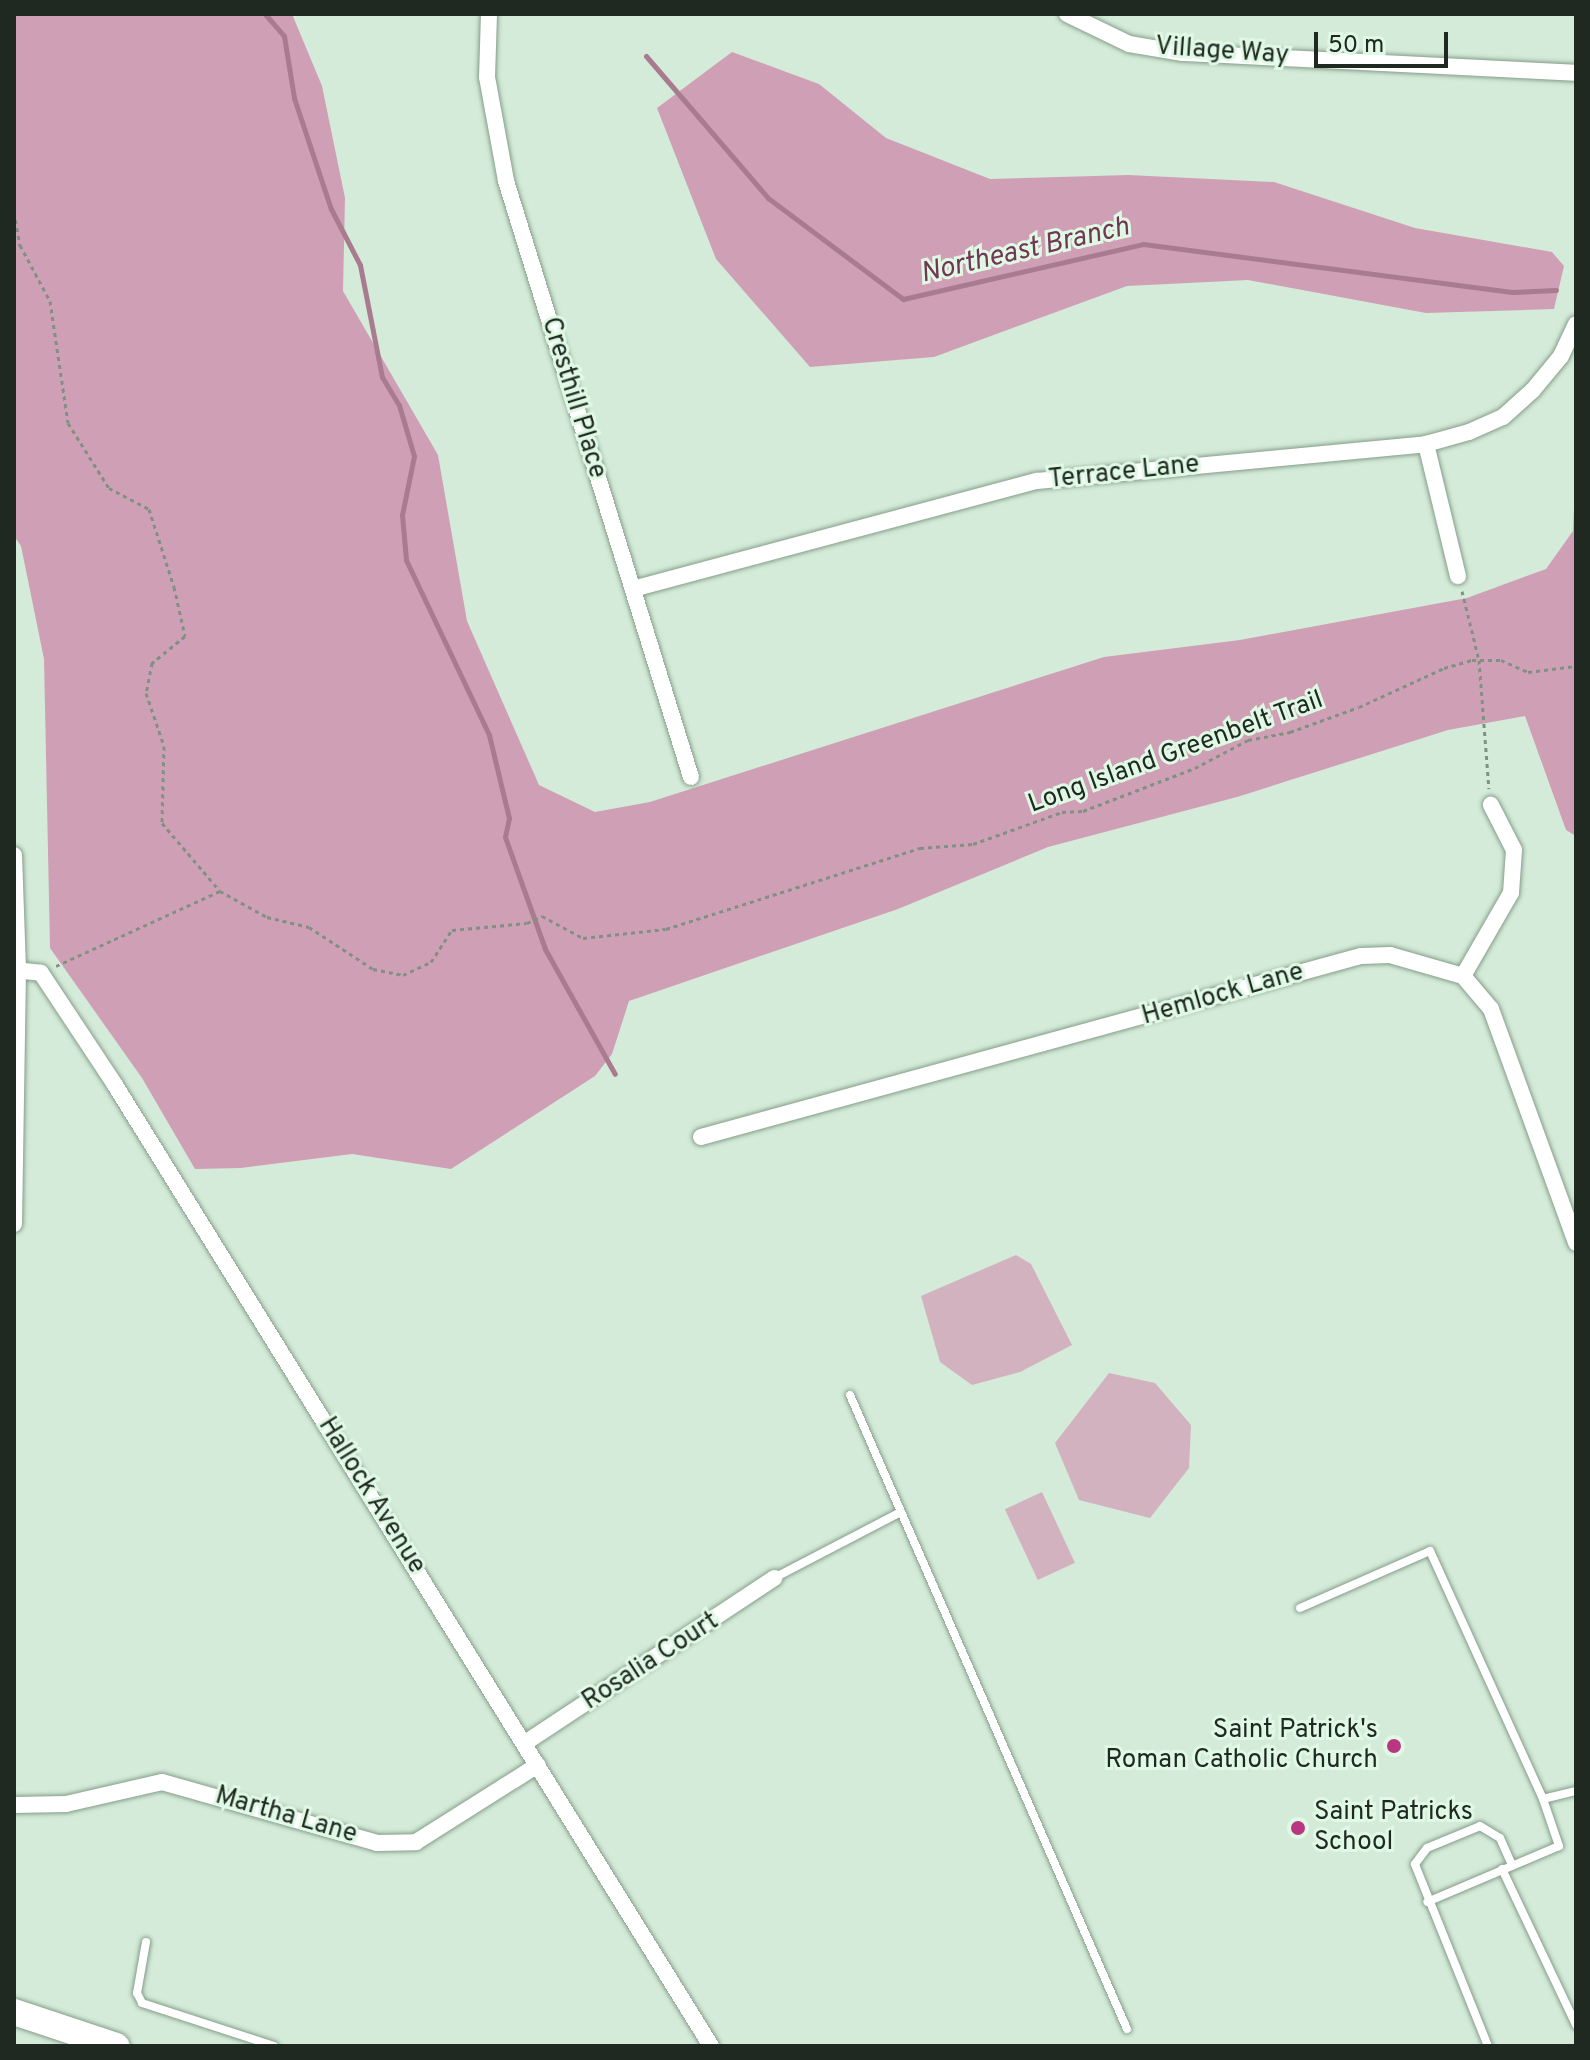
<!DOCTYPE html>
<html>
<head>
<meta charset="utf-8">
<style>
	body { margin:0 }
	#map { position:relative; width:1590px; height:2060px; overflow:hidden; background:#d3ebd8; font-family:Overpass,sans-serif }
	div>[style] { position:absolute }
	.green>* { inset:0; background:#d3b2c0; transform-origin:0 0 }
	.forest>* { inset:0; background:#cfa0b5 }
	.stream>* { height:5px; margin:-2.5px; padding:0 2.5px; transform-origin:2.5px; border-radius:2.5px; background:#a87b8f }
	.path>* { height:3px; margin-top:-1.5px; transform-origin:0; background:repeating-linear-gradient(90deg,#809183 0 4px,transparent 0 8px) }
	.roads { filter:drop-shadow(0 0 2px #869d8a) drop-shadow(0 0 2px #869d8a) }
	.lane>* { height:8px; margin:-4px; padding:0 4px; transform-origin:4px; border-radius:4px; background:#fff }
	.street>* { height:16px; margin:-8px; padding:0 8px; transform-origin:8px; border-radius:8px; background:#fff }
	.primary>* { height:26px; margin:-13px; padding:0 13px; transform-origin:13px; border-radius:13px; background:#fff }
	.dots>* { width:22px; height:22px; translate:-50% -50%; box-sizing:border-box; border:4px solid #e0f9e5; border-radius:50% }
	span { translate:-50% -50%; white-space:nowrap; text-align:center; line-height:1.15; -webkit-text-stroke:6px #e0f9e5; paint-order:stroke }
	.street-label { font-size:26px; color:#1f2821 }
	.poi-label { font-size:26px; color:#1f2821 }
	.right { translate:-100% -50%; text-align:right }
	.left { translate:0 -50%; text-align:left }
	.water-label { font-size:28px; color:#723755; font-style:italic }
	.frame { position:absolute; inset:0; border:16px solid #1f2821; pointer-events:none }
	.scale { position:absolute; left:1314px; top:32px; width:134px; height:36px; box-sizing:border-box; border:4px solid #1f2821; border-top:0; padding-left:10px; font-size:24px; line-height:28px; white-space:nowrap; color:#1f2821; -webkit-text-stroke:6px #e0f9e5; paint-order:stroke }
</style>
</head>
<body>
<div id="map">
	<div class="green">
		<i style="clip-path:polygon(1016px 1255px,1031px 1264px,1072px 1345px,1020px 1372px,972px 1385px,940px 1362px,921px 1296px)"></i>
		<i style="clip-path:polygon(1109px 1373px,1155px 1383px,1191px 1425px,1189px 1468px,1150px 1518px,1079px 1500px,1055px 1443px)"></i>
		<i style="left:1042px;top:1492px;width:78px;height:41px;rotate:65deg"></i>
	</div>
	<div class="forest">
		<i style="clip-path:polygon(14px 14px,292px 14px,322px 86px,345px 198px,343px 291px,438px 455px,467px 621px,539px 785px,595px 812px,650px 802px,1104px 657px,1240px 640px,1467px 598px,1546px 569px,1573px 531px,1576px 462px,1576px 836px,1566px 830px,1525px 716px,1448px 730px,1237px 797px,1048px 847px,898px 909px,629px 1001px,612px 1054px,595px 1076px,451px 1169px,352px 1154px,241px 1168px,195px 1169px,142px 1078px,50px 948px,44px 659px,21px 546px,14px 536px)"></i>
		<i style="clip-path:polygon(732px 52px,819px 84px,886px 138px,990px 179px,1128px 175px,1274px 182px,1415px 228px,1552px 252px,1564px 266px,1554px 309px,1426px 313px,1248px 280px,1127px 286px,934px 357px,810px 367px,716px 259px,657px 108px)"></i>
	</div>
	<div class="stream">
		<i style="left:265px;top:14px;width:29px;rotate:49deg"></i>
		<i style="left:284px;top:36px;width:63px;rotate:80.8deg"></i>
		<i style="left:294px;top:98px;width:117px;rotate:71.6deg"></i>
		<i style="left:331px;top:209px;width:63px;rotate:62.6deg"></i>
		<i style="left:360px;top:265px;width:114px;rotate:78.9deg"></i>
		<i style="left:382px;top:377px;width:33px;rotate:59deg"></i>
		<i style="left:399px;top:405px;width:53px;rotate:73.6deg"></i>
		<i style="left:414px;top:456px;width:60px;rotate:101.5deg"></i>
		<i style="left:402px;top:515px;width:45px;rotate:84.9deg"></i>
		<i style="left:406px;top:560px;width:194px;rotate:64.6deg"></i>
		<i style="left:489px;top:735px;width:85px;rotate:76.5deg"></i>
		<i style="left:509px;top:818px;width:19px;rotate:102deg"></i>
		<i style="left:505px;top:837px;width:119px;rotate:70.3deg"></i>
		<i style="left:545px;top:949px;width:143px;rotate:60.8deg"></i>
		<i style="left:646px;top:56px;width:187px;rotate:49.3deg"></i>
		<i style="left:768px;top:198px;width:169px;rotate:36.8deg"></i>
		<i style="left:903px;top:299px;width:246px;rotate:-12.9deg"></i>
		<i style="left:1143px;top:244px;width:372px;rotate:7.4deg"></i>
		<i style="left:1512px;top:292px;width:44px;rotate:-2.6deg"></i>
	</div>
	<div class="path">
		<i style="left:14px;top:212px;width:34px;rotate:80deg"></i>
		<i style="left:20px;top:245px;width:64px;rotate:61.8deg"></i>
		<i style="left:50px;top:301px;width:123px;rotate:81.6deg"></i>
		<i style="left:68px;top:423px;width:77px;rotate:57.8deg"></i>
		<i style="left:109px;top:488px;width:45px;rotate:27.7deg"></i>
		<i style="left:149px;top:509px;width:82px;rotate:72.2deg"></i>
		<i style="left:174px;top:587px;width:50px;rotate:77.3deg"></i>
		<i style="left:185px;top:636px;width:43px;rotate:140.7deg"></i>
		<i style="left:152px;top:663px;width:31px;rotate:101deg"></i>
		<i style="left:146px;top:693px;width:56px;rotate:71.2deg"></i>
		<i style="left:164px;top:746px;width:77px;rotate:91.5deg"></i>
		<i style="left:162px;top:823px;width:89px;rotate:49.5deg"></i>
		<i style="left:220px;top:891px;width:54px;rotate:29deg"></i>
		<i style="left:267px;top:917px;width:43px;rotate:13.4deg"></i>
		<i style="left:309px;top:927px;width:77px;rotate:33.3deg"></i>
		<i style="left:373px;top:969px;width:31px;rotate:11deg"></i>
		<i style="left:403px;top:975px;width:31px;rotate:-25deg"></i>
		<i style="left:431px;top:962px;width:38px;rotate:-57deg"></i>
		<i style="left:452px;top:930px;width:75px;rotate:-5.3deg"></i>
		<i style="left:527px;top:923px;width:17px;rotate:-25deg"></i>
		<i style="left:542px;top:916px;width:47px;rotate:28.2deg"></i>
		<i style="left:583px;top:938px;width:83px;rotate:-6.2deg"></i>
		<i style="left:666px;top:929px;width:267px;rotate:-17.7deg"></i>
		<i style="left:920px;top:848px;width:53px;rotate:-4.3deg"></i>
		<i style="left:973px;top:844px;width:95px;rotate:-19.8deg"></i>
		<i style="left:1062px;top:812px;width:21px;rotate:-3deg"></i>
		<i style="left:1083px;top:811px;width:120px;rotate:-21deg"></i>
		<i style="left:1195px;top:768px;width:60px;rotate:-27.8deg"></i>
		<i style="left:1248px;top:740px;width:43px;rotate:-10.8deg"></i>
		<i style="left:1290px;top:732px;width:73px;rotate:-19.9deg"></i>
		<i style="left:1359px;top:707px;width:94px;rotate:-24.6deg"></i>
		<i style="left:1444px;top:668px;width:29px;rotate:-16deg"></i>
		<i style="left:1472px;top:660px;width:29px"></i>
		<i style="left:1501px;top:660px;width:30px;rotate:24deg"></i>
		<i style="left:1528px;top:672px;width:48px;rotate:-7.1deg"></i>
		<i style="left:1462px;top:591px;width:71px;rotate:76.2deg"></i>
		<i style="left:1479px;top:660px;width:129px;rotate:85.6deg"></i>
		<i style="left:56px;top:966px;width:180px;rotate:-24.6deg"></i>
	</div>
	<div class="roads">
		<div class="lane">
			<i style="left:850px;top:1395px;width:692px;rotate:66.4deg"></i>
			<i style="left:774px;top:1578px;width:143px;rotate:-27.5deg"></i>
			<i style="left:1300px;top:1608px;width:142px;rotate:-23.7deg"></i>
			<i style="left:1430px;top:1551px;width:273px;rotate:65.5deg"></i>
			<i style="left:1543px;top:1799px;width:50px;rotate:71.2deg"></i>
			<i style="left:1559px;top:1846px;width:143px;rotate:157deg"></i>
			<i style="left:1543px;top:1799px;width:34px;rotate:-14deg"></i>
			<i style="left:1502px;top:1869px;width:173px;rotate:64.6deg"></i>
			<i style="left:146px;top:1942px;width:52px;rotate:100deg"></i>
			<i style="left:137px;top:1993px;width:11px;rotate:63deg"></i>
			<i style="left:142px;top:2003px;width:139px;rotate:18deg"></i>
			<i style="left:1488px;top:2046px;width:196px;rotate:-111.9deg"></i>
			<i style="left:1415px;top:1864px;width:20px;rotate:-53deg"></i>
			<i style="left:1427px;top:1848px;width:57px;rotate:-22.5deg"></i>
			<i style="left:1480px;top:1826px;width:23px;rotate:31deg"></i>
			<i style="left:1500px;top:1838px;width:30px;rotate:66deg"></i>
		</div>
		<div class="street">
			<i style="left:489px;top:14px;width:63px;rotate:91.8deg"></i>
			<i style="left:487px;top:77px;width:106px;rotate:79.6deg"></i>
			<i style="left:506px;top:181px;width:624px;rotate:72.76deg"></i>
			<i style="left:1067px;top:14px;width:69px;rotate:25.8deg"></i>
			<i style="left:1129px;top:44px;width:55px;rotate:9.5deg"></i>
			<i style="left:1183px;top:53px;width:394px;rotate:2.9deg"></i>
			<i style="left:1426px;top:444px;width:136px;rotate:76.4deg"></i>
			<i style="left:633px;top:589px;width:418px;rotate:-15deg"></i>
			<i style="left:1037px;top:481px;width:391px;rotate:-5.4deg"></i>
			<i style="left:1426px;top:444px;width:45px;rotate:-15.6deg"></i>
			<i style="left:1469px;top:432px;width:37px;rotate:-24deg"></i>
			<i style="left:1503px;top:417px;width:40px;rotate:-42deg"></i>
			<i style="left:1533px;top:390px;width:44px;rotate:-50.5deg"></i>
			<i style="left:1561px;top:356px;width:35px;rotate:-65deg"></i>
			<i style="left:14px;top:855px;width:115px;rotate:88deg"></i>
			<i style="left:18px;top:970px;width:254px;rotate:90.9deg"></i>
			<i style="left:14px;top:970px;width:27px;rotate:6deg"></i>
			<i style="left:41px;top:973px;width:134px;rotate:56.5deg"></i>
			<i style="left:115px;top:1085px;width:1131px;rotate:58.19deg"></i>
			<i style="left:1463px;top:976px;width:96px;rotate:-60deg"></i>
			<i style="left:1511px;top:893px;width:43px;rotate:-86deg"></i>
			<i style="left:1514px;top:850px;width:51px;rotate:-117.1deg"></i>
			<i style="left:701px;top:1137px;width:684px;rotate:-15.34deg"></i>
			<i style="left:1361px;top:956px;width:29px;rotate:-2deg"></i>
			<i style="left:1390px;top:955px;width:76px;rotate:16deg"></i>
			<i style="left:1463px;top:976px;width:43px;rotate:49.7deg"></i>
			<i style="left:1491px;top:1009px;width:249px;rotate:70deg"></i>
			<i style="left:525px;top:1743px;width:299px;rotate:-33.5deg"></i>
			<i style="left:14px;top:1805px;width:52px;rotate:-1.1deg"></i>
			<i style="left:66px;top:1804px;width:98px;rotate:-12.9deg"></i>
			<i style="left:162px;top:1782px;width:223px;rotate:15.8deg"></i>
			<i style="left:377px;top:1843px;width:39px;rotate:-1deg"></i>
			<i style="left:416px;top:1842px;width:144px;rotate:-32.3deg"></i>
		</div>
		<div class="primary">
			<i style="left:14px;top:2012px;width:108px;rotate:18.4deg"></i>
		</div>
	</div>
	<div class="dots">
		<i style="left:1394px;top:1746px;background:#b93780"></i>
		<i style="left:1298px;top:1828px;background:#b93780"></i>
	</div>
	<div class="street-label">
		<span style="left:1222px;top:52px;rotate:4deg">Village Way</span>
		<span style="left:573px;top:398px;rotate:73deg">Cresthill Place</span>
		<span style="left:1124px;top:473px;rotate:-6deg">Terrace Lane</span>
		<span style="left:1176px;top:753px;rotate:-20deg">Long Island Greenbelt Trail</span>
		<span style="left:1223px;top:995px;rotate:-16deg">Hemlock Lane</span>
		<span style="left:371px;top:1496px;rotate:58deg">Hallock Avenue</span>
		<span style="left:651px;top:1662px;rotate:-33deg">Rosalia Court</span>
		<span style="left:286px;top:1816px;rotate:16deg">Martha Lane</span>
	</div>
	<div class="poi-label">
		<span class="right" style="left:1378px;top:1746px">Saint Patrick's<br>Roman Catholic Church</span>
		<span class="left" style="left:1314px;top:1828px">Saint Patricks<br>School</span>
	</div>
	<div class="water-label">
		<span style="left:1025px;top:251px;rotate:-13deg">Northeast Branch</span>
	</div>
	<div class="frame"></div>
	<div class="scale">50 m</div>
</div>
</body>
</html>
